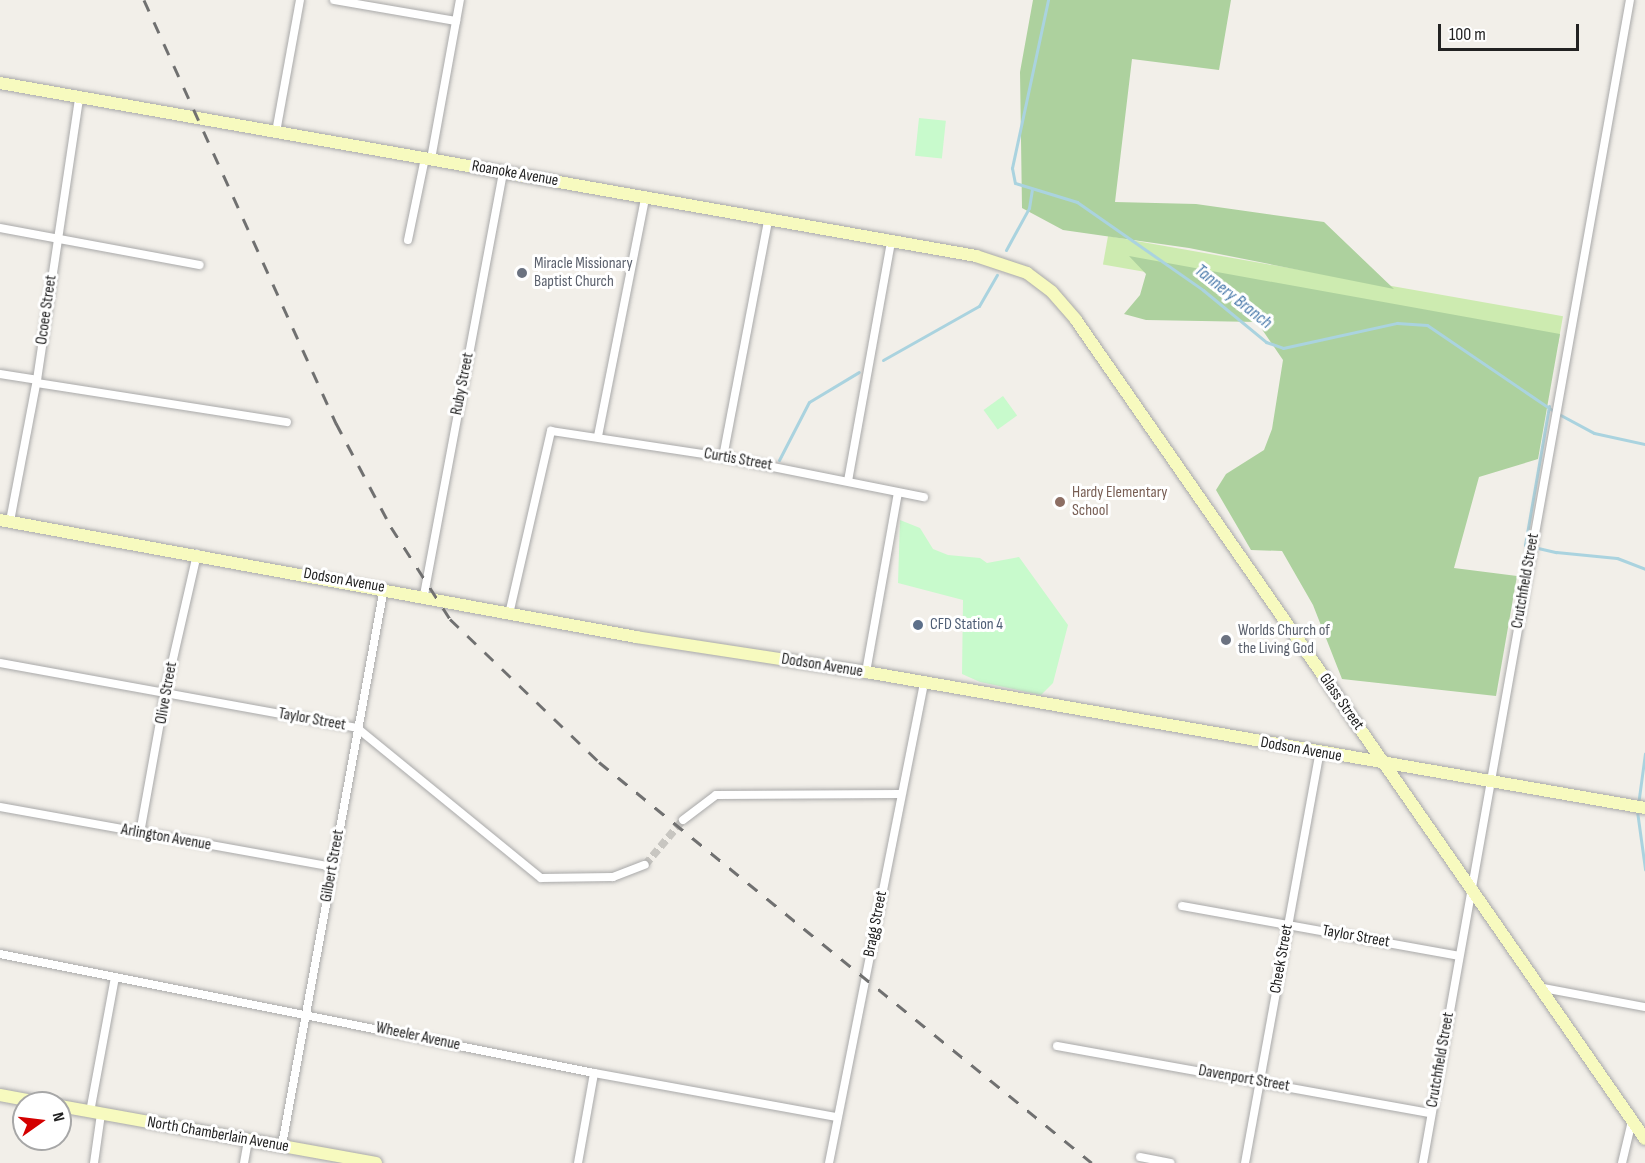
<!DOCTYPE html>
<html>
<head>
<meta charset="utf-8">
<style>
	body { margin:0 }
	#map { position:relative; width:1645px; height:1163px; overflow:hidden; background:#f2efe9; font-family:"Sofia Sans Condensed",sans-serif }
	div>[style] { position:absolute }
	.grass>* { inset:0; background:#cdebb0; transform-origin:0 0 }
	.forest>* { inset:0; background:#add19e }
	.park>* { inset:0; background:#c8facc; transform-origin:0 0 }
	.stream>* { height:3px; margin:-1.5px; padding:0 1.5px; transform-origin:1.5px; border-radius:1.5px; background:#aad3df }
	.street-tunnel>* { height:8px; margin-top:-4px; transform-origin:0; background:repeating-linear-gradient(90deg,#c8c6c1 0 8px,transparent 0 12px) }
	.roads { filter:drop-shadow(0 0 2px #a9a9a9) drop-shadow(0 0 2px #a9a9a9) }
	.street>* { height:8px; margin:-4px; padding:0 4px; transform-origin:4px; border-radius:4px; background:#fff }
	.secondary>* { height:12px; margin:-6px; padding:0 6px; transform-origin:6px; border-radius:6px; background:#f7fabf }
	.rail>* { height:3px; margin-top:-1.5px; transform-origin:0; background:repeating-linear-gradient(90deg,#707070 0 12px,transparent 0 24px) }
	.dots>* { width:16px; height:16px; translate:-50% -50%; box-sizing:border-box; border:3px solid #fff; border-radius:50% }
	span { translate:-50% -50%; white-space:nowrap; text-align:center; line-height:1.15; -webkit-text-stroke:6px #fff; paint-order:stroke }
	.street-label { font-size:16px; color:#222 }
	.worship-label { font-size:16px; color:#5b616d }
	.left { translate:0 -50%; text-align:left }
	.education-label { font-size:16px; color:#785e54 }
	.service-label { font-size:16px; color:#4e5e75 }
	.water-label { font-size:18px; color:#4a7aab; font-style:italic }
	.north { position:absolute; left:12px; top:1091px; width:60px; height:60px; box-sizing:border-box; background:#fff; border:2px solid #a7a7a7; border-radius:50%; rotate:76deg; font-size:16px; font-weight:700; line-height:24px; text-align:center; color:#222 }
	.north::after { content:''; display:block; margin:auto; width:21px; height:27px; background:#d40000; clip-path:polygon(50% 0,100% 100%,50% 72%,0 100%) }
	.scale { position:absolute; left:1438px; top:24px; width:141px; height:27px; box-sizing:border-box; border:3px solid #222; border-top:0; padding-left:8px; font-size:18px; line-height:21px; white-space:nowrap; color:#222; -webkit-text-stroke:4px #fff; paint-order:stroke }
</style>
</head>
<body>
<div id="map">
	<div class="grass">
		<i style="left:1108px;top:236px;width:462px;height:29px;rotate:10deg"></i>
	</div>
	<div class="forest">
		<i style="clip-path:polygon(1033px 0,1231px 0,1219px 70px,1132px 59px,1115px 202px,1196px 204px,1324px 222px,1394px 289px,1189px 248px,1063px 230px,1022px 208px,1020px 72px)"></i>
		<i style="clip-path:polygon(1129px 256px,1560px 334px,1538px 459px,1479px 477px,1454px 568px,1517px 576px,1496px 696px,1342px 679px,1313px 605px,1282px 551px,1251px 550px,1216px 490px,1226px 474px,1264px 450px,1272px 429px,1283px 360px,1257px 322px,1146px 320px,1124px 314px,1140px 295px,1146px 274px)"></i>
	</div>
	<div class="park">
		<i style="left:919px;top:118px;width:27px;height:38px;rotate:6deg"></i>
		<i style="left:1003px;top:396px;width:24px;height:24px;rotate:54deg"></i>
		<i style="clip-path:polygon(900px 520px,920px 528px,933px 549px,948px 555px,980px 558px,987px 563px,1019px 557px,1068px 625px,1053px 683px,1041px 695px,980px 682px,962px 674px,963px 600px,898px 583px)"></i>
	</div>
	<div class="stream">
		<i style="left:1048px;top:0;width:172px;rotate:102.1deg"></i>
		<i style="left:1012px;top:168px;width:15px;rotate:79deg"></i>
		<i style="left:1015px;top:183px;width:65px;rotate:17deg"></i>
		<i style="left:1077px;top:202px;width:154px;rotate:34.9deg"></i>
		<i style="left:1203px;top:290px;width:82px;rotate:39.5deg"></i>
		<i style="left:1266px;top:342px;width:18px;rotate:19deg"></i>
		<i style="left:1283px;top:348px;width:117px;rotate:-12.4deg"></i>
		<i style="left:1397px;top:323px;width:30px;rotate:4deg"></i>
		<i style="left:1427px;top:325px;width:155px;rotate:34.2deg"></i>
		<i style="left:1555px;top:412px;width:44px;rotate:28.3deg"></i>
		<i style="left:1594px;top:433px;width:52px;rotate:12.2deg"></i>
		<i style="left:1006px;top:250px;width:48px;rotate:-61.3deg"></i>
		<i style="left:1029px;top:208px;width:18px;rotate:-81deg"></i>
		<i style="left:883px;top:360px;width:110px;rotate:-29.4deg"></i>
		<i style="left:979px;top:306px;width:36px;rotate:-60deg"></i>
		<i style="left:1549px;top:406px;width:141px;rotate:99.8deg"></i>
		<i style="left:1525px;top:545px;width:32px;rotate:13deg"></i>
		<i style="left:1556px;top:552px;width:61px;rotate:5.6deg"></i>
		<i style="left:1617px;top:558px;width:30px;rotate:21deg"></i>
		<i style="left:779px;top:460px;width:65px;rotate:-62.7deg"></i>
		<i style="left:809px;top:402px;width:58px;rotate:-31deg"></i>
		<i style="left:1638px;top:805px;width:52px;rotate:-82.3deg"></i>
		<i style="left:1637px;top:811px;width:59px;rotate:82.1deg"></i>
	</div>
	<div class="street-tunnel">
		<i style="left:645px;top:865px;width:59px;rotate:-49.8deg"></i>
	</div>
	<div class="roads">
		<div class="street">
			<i style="left:334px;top:0;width:124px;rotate:9.8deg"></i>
			<i style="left:276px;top:132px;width:134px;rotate:-79.7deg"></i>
			<i style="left:431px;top:159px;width:162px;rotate:-79.7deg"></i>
			<i style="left:0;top:228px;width:203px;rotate:10.5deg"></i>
			<i style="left:408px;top:240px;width:84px;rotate:-78.3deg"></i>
			<i style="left:0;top:374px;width:37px;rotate:9deg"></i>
			<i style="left:37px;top:383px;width:253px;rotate:8.9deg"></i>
			<i style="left:598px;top:436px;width:243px;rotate:-78.8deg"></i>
			<i style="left:723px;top:457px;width:239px;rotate:-79.2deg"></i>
			<i style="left:848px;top:481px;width:242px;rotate:-79.8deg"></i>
			<i style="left:10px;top:521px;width:144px;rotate:-79.2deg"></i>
			<i style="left:37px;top:380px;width:285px;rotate:-81.5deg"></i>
			<i style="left:424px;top:595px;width:430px;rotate:-79.4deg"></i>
			<i style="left:510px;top:610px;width:184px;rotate:-77.1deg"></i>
			<i style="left:551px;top:431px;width:174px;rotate:8.6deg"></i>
			<i style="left:723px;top:457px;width:205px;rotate:11.3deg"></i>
			<i style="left:0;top:663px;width:363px;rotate:10.3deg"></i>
			<i style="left:357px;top:728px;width:237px;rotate:39.2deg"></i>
			<i style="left:541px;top:878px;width:72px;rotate:-0.8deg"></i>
			<i style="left:613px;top:877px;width:34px;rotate:-21deg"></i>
			<i style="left:866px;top:672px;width:182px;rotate:-79.9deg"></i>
			<i style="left:0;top:807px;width:338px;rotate:10.2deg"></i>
			<i style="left:683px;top:820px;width:41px;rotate:-37.1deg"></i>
			<i style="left:716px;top:795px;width:185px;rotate:-0.3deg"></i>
			<i style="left:140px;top:833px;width:141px;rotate:-79.8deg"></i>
			<i style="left:165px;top:694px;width:144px;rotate:-77.1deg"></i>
			<i style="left:1182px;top:906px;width:281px;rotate:10.2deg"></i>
			<i style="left:0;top:954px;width:606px;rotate:11.33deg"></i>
			<i style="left:594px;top:1073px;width:247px;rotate:10.3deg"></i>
			<i style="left:1543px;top:988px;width:104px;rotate:10.6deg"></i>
			<i style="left:1057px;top:1046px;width:380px;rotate:10.2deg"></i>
			<i style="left:90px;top:1112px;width:137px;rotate:-79.5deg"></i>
			<i style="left:282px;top:1145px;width:566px;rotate:-79.62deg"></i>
			<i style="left:1140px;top:1157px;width:31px;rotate:11deg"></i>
			<i style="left:94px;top:1163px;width:49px;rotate:-81.9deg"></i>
			<i style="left:244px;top:1163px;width:22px;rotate:-80deg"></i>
			<i style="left:578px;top:1163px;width:91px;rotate:-79.9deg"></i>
			<i style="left:829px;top:1163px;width:487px;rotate:-78.8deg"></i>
			<i style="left:1245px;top:1163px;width:416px;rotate:-79.7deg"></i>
			<i style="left:1423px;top:1163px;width:1181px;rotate:-79.91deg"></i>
			<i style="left:1622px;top:1163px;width:43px;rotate:-76.6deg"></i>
		</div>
		<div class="secondary">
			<i style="left:0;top:83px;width:991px;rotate:10.05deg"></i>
			<i style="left:976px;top:256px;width:54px;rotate:18.4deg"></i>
			<i style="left:1027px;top:273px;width:31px;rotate:37deg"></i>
			<i style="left:1052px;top:292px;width:37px;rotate:49deg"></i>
			<i style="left:1076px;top:320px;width:997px;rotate:55.21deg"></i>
			<i style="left:0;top:520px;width:647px;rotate:10.42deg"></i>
			<i style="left:636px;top:637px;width:233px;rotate:8.7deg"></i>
			<i style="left:866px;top:672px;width:791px;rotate:9.9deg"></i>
			<i style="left:0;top:1095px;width:44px;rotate:10.5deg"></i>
			<i style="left:60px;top:1106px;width:321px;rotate:10.2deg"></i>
		</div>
	</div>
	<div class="rail">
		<i style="left:144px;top:0;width:465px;rotate:65.6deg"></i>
		<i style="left:336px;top:423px;width:118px;rotate:62.1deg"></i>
		<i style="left:391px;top:527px;width:109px;rotate:57.3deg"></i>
		<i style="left:450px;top:619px;width:207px;rotate:43.8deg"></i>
		<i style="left:599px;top:762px;width:635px;rotate:39.12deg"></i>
	</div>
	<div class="dots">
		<i style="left:522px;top:273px;background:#6b7280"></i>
		<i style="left:1060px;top:502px;background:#8d6e63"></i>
		<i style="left:918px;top:625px;background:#5c6f8a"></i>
		<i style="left:1226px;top:640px;background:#6b7280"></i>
	</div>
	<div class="street-label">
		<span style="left:515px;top:174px;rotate:10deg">Roanoke Avenue</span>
		<span style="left:47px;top:310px;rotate:-82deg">Ocoee Street</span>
		<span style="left:463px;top:384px;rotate:-79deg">Ruby Street</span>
		<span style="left:738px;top:460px;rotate:10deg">Curtis Street</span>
		<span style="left:344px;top:581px;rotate:10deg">Dodson Avenue</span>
		<span style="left:1526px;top:581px;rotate:-80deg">Crutchfield Street</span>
		<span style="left:822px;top:666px;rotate:9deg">Dodson Avenue</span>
		<span style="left:167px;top:693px;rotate:-80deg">Olive Street</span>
		<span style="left:1341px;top:702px;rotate:55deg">Glass Street</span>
		<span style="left:312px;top:720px;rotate:10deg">Taylor Street</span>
		<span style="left:1301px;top:750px;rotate:10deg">Dodson Avenue</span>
		<span style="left:166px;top:838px;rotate:10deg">Arlington Avenue</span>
		<span style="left:333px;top:866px;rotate:-80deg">Gilbert Street</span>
		<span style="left:876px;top:924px;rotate:-79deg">Bragg Street</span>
		<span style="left:1356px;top:937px;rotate:10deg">Taylor Street</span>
		<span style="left:1282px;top:959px;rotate:-80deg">Cheek Street</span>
		<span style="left:418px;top:1037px;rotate:12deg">Wheeler Avenue</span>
		<span style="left:1441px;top:1060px;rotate:-80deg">Crutchfield Street</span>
		<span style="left:1244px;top:1079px;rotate:10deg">Davenport Street</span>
		<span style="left:218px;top:1135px;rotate:10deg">North Chamberlain Avenue</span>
	</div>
	<div class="worship-label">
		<span class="left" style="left:534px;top:273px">Miracle Missionary<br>Baptist Church</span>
		<span class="left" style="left:1238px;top:640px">Worlds Church of<br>the Living God</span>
	</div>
	<div class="education-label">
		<span class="left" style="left:1072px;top:502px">Hardy Elementary<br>School</span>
	</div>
	<div class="service-label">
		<span class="left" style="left:930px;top:625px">CFD Station 4</span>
	</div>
	<div class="water-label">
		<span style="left:1233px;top:297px;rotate:38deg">Tannery Branch</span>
	</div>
	<div class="north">N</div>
	<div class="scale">100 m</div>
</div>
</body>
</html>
